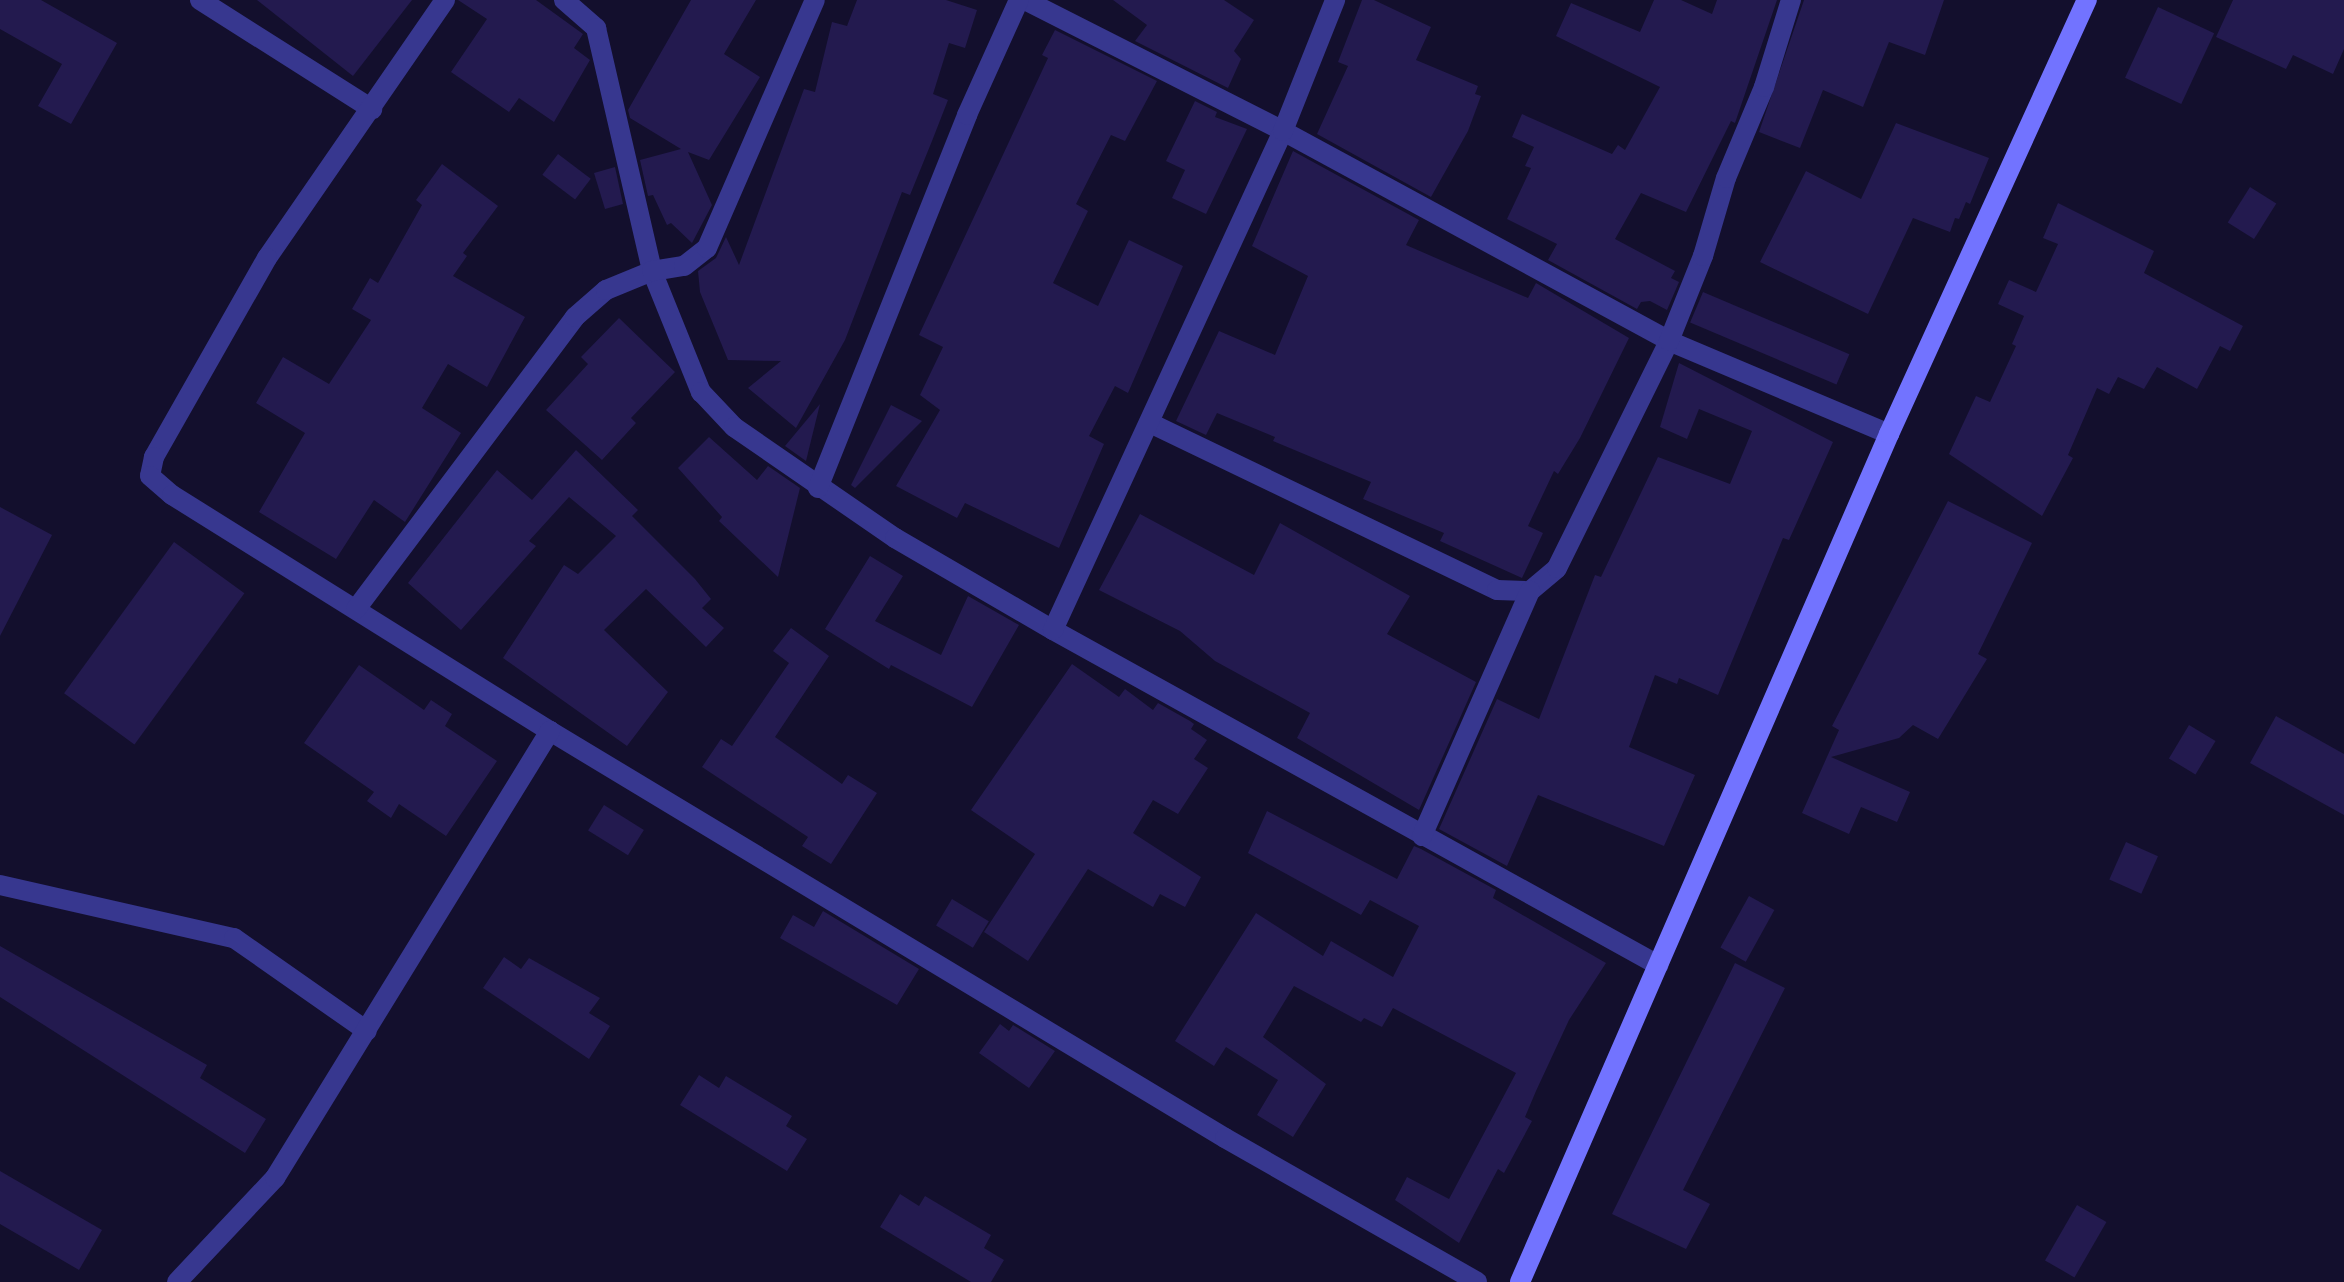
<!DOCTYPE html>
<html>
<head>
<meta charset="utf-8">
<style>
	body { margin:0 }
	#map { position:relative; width:2344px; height:1282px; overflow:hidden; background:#130f2d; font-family:"Work Sans",sans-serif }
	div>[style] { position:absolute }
	.building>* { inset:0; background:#231a4f; transform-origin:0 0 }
	.street>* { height:20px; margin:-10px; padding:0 10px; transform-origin:10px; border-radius:10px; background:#37378f }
	.secondary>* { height:20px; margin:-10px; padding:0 10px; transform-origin:10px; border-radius:10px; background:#7273ff }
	span { translate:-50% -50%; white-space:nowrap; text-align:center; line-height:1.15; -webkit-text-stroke:8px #130f2d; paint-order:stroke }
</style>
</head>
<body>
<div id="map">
	<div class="building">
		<i style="clip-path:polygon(0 0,41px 0,117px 43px,71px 124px,38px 106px,62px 64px,0 29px)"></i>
		<i style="clip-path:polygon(257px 0,412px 0,353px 76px)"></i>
		<i style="clip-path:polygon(458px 0,536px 0,583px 34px,574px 48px,590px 60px,554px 122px,519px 98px,509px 112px,451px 72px,487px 19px)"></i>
		<i style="clip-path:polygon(691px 0,756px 0,724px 54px,760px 77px,709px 160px,688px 152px,712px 205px,692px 243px,671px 223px,667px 225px,653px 195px,648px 196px,640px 160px,681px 149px,630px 118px,628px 110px)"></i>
		<i style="clip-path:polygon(857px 0,946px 0,977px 10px,965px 48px,949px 43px,933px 94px,948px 100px,932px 141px,910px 195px,902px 192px,845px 340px,796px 428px,748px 388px,781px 361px,728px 360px,700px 292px,698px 271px,716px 258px,726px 237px,739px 265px,804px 89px,815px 92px,832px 22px,847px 26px)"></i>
		<i style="clip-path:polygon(1113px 0,1224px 0,1254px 20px,1234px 51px,1241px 59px,1228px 88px,1135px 41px,1147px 25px)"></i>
		<i style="clip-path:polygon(1362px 0,1374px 0,1431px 27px,1416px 60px,1478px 86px,1475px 94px,1481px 96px,1468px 131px,1431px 197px,1317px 134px,1348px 66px,1338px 62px)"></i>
		<i style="clip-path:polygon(1654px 0,1681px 0,1712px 14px,1717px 0,1777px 0,1735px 123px,1731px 121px,1686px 212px,1641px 193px,1615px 239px,1675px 271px,1671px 278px,1679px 282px,1667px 310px,1650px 301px,1641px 302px,1637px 309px,1548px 260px,1557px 244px,1507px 219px,1531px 168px,1525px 166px,1534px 147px,1512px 137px,1522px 114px,1612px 154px,1618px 145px,1625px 150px,1660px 87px,1556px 36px,1571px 3px,1640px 32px)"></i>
		<i style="clip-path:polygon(1804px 0,1944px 0,1925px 55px,1889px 42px,1863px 107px,1823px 90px,1800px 148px,1759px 132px)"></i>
		<i style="clip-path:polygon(2233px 0,2344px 0,2344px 49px,2333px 74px,2293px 55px,2286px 69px,2216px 37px)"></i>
		<i style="left:2158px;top:7px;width:62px;height:78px;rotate:25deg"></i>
		<i style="clip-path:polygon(1055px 30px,1157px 81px,1125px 141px,1111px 135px,1076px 204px,1088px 211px,1053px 283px,1098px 306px,1129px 240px,1183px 266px,1128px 393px,1115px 386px,1089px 436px,1104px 444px,1059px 548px,965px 503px,957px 518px,896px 486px,940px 410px,920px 395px,943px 347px,919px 335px,1048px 58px,1042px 55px)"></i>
		<i style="clip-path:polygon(1195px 101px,1217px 112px,1215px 117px,1247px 129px,1206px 214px,1172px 198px,1185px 170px,1166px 161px)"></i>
		<i style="clip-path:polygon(1896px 123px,1989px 158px,1970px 204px,1966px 202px,1959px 219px,1955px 218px,1950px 232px,1913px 218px,1868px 314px,1760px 262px,1806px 171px,1861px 199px)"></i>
		<i style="clip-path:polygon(1293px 151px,1419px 220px,1406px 245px,1528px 298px,1536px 283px,1629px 338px,1580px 438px,1558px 474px,1554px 471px,1528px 526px,1543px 533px,1522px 578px,1440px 541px,1444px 533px,1363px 499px,1371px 482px,1273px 441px,1275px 437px,1217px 413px,1206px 435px,1176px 421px,1219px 331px,1275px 355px,1308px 276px,1252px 246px)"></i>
		<i style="left:558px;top:154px;width:41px;height:26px;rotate:37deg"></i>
		<i style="clip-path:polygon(442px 164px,498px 206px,463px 253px,467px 256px,453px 276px,525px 317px,487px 387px,448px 364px,422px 408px,461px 433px,405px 522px,374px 500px,336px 559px,259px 512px,305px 433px,256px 403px,283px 357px,329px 384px,371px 320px,352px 309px,370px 278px,378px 283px,422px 205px,416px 200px)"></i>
		<i style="clip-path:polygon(615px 167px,623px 204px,605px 209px,594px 173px)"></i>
		<i style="left:2250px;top:187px;width:31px;height:42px;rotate:32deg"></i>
		<i style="clip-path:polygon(2058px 203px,2154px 251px,2144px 273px,2243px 326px,2230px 351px,2220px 346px,2197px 389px,2157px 367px,2144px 389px,2118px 377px,2109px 394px,2097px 388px,2068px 455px,2073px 458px,2042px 516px,1949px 454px,1976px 396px,1990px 402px,2016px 346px,2012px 344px,2024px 316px,1998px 304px,2009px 280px,2036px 292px,2058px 244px,2043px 238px)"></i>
		<i style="left:1703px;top:292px;width:159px;height:33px;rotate:23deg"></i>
		<i style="clip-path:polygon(619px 318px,675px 372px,631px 418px,636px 423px,602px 460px,546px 410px,588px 364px,581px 357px)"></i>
		<i style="clip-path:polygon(1679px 363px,1833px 442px,1789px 540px,1783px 538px,1718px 695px,1679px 678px,1677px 684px,1655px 675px,1629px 747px,1695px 775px,1664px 846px,1538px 795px,1507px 866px,1439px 829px,1497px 699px,1539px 719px,1595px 575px,1601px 577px,1658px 457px,1730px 484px,1752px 431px,1699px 409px,1687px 439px,1660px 427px)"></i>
		<i style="clip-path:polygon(820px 404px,806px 461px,785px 446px)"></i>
		<i style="clip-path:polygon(891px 405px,922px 421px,855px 488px,851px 485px)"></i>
		<i style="clip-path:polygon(709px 437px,757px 480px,768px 466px,800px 488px,778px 577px,719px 521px,722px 517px,678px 468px)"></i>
		<i style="clip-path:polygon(576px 450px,638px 510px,632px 516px,695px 579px,711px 599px,702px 608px,724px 628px,706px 647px,646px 589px,604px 630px,668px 692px,627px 746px,503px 658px,564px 565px,578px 574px,616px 536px,569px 497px,529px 541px,536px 546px,461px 630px,408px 583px,497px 470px,532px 500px)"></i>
		<i style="clip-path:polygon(1948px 501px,2032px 543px,1978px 654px,1987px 659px,1938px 739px,1913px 725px,1899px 738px,1831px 757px,1910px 792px,1897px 822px,1861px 807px,1849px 834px,1802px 813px,1839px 730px,1832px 726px)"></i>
		<i style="clip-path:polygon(0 507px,52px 535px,0 636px)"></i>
		<i style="clip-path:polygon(1140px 514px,1254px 575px,1280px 523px,1410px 596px,1387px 634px,1476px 682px,1419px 810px,1297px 738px,1310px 713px,1215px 661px,1180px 631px,1099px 590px)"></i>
		<i style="left:174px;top:542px;width:87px;height:187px;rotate:36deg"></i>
		<i style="clip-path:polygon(870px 556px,903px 576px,875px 621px,941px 655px,968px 596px,1019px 625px,972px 707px,891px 665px,889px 669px,825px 629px)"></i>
		<i style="clip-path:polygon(791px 628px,829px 656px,775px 737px,842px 784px,848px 775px,877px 793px,831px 864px,802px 846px,808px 837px,702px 767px,721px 739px,732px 746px,789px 663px,773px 651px)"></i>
		<i style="clip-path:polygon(1072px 664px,1119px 697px,1125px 689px,1153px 710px,1158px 703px,1190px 721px,1194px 724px,1191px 729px,1207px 740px,1194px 759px,1208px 768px,1178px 814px,1153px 800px,1133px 833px,1201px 877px,1185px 907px,1160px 894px,1153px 907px,1088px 869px,1028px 961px,984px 932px,1035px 854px,971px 810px)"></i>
		<i style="clip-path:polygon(359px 665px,424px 710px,431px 700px,452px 714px,445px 726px,497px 761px,446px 836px,399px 804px,391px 818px,367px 801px,374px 792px,304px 743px)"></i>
		<i style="clip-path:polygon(2276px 716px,2344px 754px,2344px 815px,2250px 763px)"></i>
		<i style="left:2189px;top:725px;width:31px;height:39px;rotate:31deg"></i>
		<i style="left:604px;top:805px;width:47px;height:30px;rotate:32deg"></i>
		<i style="clip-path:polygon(1267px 811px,1397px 879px,1414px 846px,1421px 849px,1496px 890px,1493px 898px,1606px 963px,1569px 1020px,1536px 1091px,1525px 1117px,1532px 1121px,1504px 1173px,1498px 1169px,1459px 1243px,1395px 1200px,1407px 1177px,1449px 1199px,1516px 1073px,1393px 1008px,1382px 1027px,1364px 1018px,1361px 1022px,1294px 986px,1263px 1037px,1326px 1084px,1293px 1137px,1257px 1115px,1278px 1080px,1226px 1047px,1214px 1066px,1175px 1041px,1256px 913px,1323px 956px,1331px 941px,1393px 977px,1419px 926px,1370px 900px,1361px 915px,1248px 853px)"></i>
		<i style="left:2126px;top:842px;width:35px;height:41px;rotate:24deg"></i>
		<i style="left:1749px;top:896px;width:29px;height:59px;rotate:29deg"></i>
		<i style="left:952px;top:899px;width:43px;height:31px;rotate:31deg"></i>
		<i style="clip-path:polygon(823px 911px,919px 969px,897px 1005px,780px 938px,793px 915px,814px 927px)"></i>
		<i style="clip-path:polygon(0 946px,207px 1065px,200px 1078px,266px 1119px,245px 1153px,0 997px)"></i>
		<i style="clip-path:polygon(504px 957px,521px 969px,529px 958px,600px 998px,589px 1013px,610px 1026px,589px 1059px,483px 988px)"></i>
		<i style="clip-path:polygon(1735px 963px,1785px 988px,1683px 1190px,1710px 1204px,1686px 1249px,1612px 1214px)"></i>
		<i style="clip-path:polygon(1000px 1024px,1009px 1031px,1013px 1025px,1055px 1051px,1029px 1088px,979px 1053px)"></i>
		<i style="clip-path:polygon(699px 1075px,719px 1088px,726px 1076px,792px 1116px,786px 1126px,807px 1139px,787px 1171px,680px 1105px)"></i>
		<i style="clip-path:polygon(0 1171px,102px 1230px,79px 1270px,0 1224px)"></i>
		<i style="clip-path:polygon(900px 1194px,919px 1206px,925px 1196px,991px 1235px,984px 1248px,1004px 1260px,991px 1282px,971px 1282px,880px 1227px)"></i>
		<i style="left:2077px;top:1205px;width:34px;height:64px;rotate:30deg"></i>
	</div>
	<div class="street">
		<i style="left:200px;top:0;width:204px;rotate:32.4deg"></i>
		<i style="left:445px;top:0;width:313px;rotate:124.6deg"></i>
		<i style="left:267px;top:258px;width:229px;rotate:119.6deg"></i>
		<i style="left:154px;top:457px;width:19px;rotate:102deg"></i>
		<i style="left:150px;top:476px;width:29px;rotate:41deg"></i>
		<i style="left:172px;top:495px;width:446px;rotate:32deg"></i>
		<i style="left:550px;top:731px;width:788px;rotate:31.09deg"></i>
		<i style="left:1225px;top:1138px;width:290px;rotate:29.7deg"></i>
		<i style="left:564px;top:0;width:43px;rotate:41.2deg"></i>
		<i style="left:596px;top:28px;width:249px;rotate:77deg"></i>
		<i style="left:652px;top:271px;width:131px;rotate:68deg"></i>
		<i style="left:701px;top:392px;width:48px;rotate:46.7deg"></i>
		<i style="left:734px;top:427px;width:196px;rotate:34.6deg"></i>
		<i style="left:895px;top:538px;width:183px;rotate:30.2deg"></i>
		<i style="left:1053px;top:630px;width:692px;rotate:28.97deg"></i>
		<i style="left:1025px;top:0;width:289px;rotate:26.9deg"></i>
		<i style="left:1283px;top:131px;width:439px;rotate:28.5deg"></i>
		<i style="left:1669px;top:341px;width:239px;rotate:22.9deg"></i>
		<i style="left:1150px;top:423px;width:385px;rotate:25.7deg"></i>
		<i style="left:1497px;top:590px;width:33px;rotate:2deg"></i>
		<i style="left:1530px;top:591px;width:35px;rotate:-40deg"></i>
		<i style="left:1557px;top:568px;width:253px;rotate:-63.7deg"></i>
		<i style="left:1669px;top:341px;width:92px;rotate:-68.2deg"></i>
		<i style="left:1703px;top:256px;width:81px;rotate:-73.6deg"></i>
		<i style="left:1726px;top:178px;width:99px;rotate:-67.3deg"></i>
		<i style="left:1764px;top:87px;width:91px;rotate:-72.8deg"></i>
		<i style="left:818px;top:488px;width:402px;rotate:-68.2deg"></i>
		<i style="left:967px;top:115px;width:126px;rotate:-65.7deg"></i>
		<i style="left:356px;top:609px;width:365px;rotate:-53.1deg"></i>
		<i style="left:575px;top:317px;width:41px;rotate:-41.1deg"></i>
		<i style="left:606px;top:290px;width:50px;rotate:-22.4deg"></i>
		<i style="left:652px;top:271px;width:32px;rotate:-9deg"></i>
		<i style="left:684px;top:266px;width:29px;rotate:-38deg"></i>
		<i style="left:707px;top:248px;width:270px;rotate:-66.5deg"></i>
		<i style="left:1053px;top:630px;width:549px;rotate:-65.25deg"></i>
		<i style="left:1283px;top:131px;width:141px;rotate:-68.3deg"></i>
		<i style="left:1422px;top:836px;width:268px;rotate:-66.2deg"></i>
		<i style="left:0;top:885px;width:240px;rotate:12.8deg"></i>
		<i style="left:234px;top:938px;width:162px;rotate:35deg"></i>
		<i style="left:177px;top:1282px;width:143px;rotate:-46.7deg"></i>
		<i style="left:275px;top:1178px;width:525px;rotate:-58.4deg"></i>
	</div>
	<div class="secondary">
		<i style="left:1520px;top:1282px;width:925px;rotate:-66.48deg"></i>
		<i style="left:1889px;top:434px;width:477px;rotate:-65.5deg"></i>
	</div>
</div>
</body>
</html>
